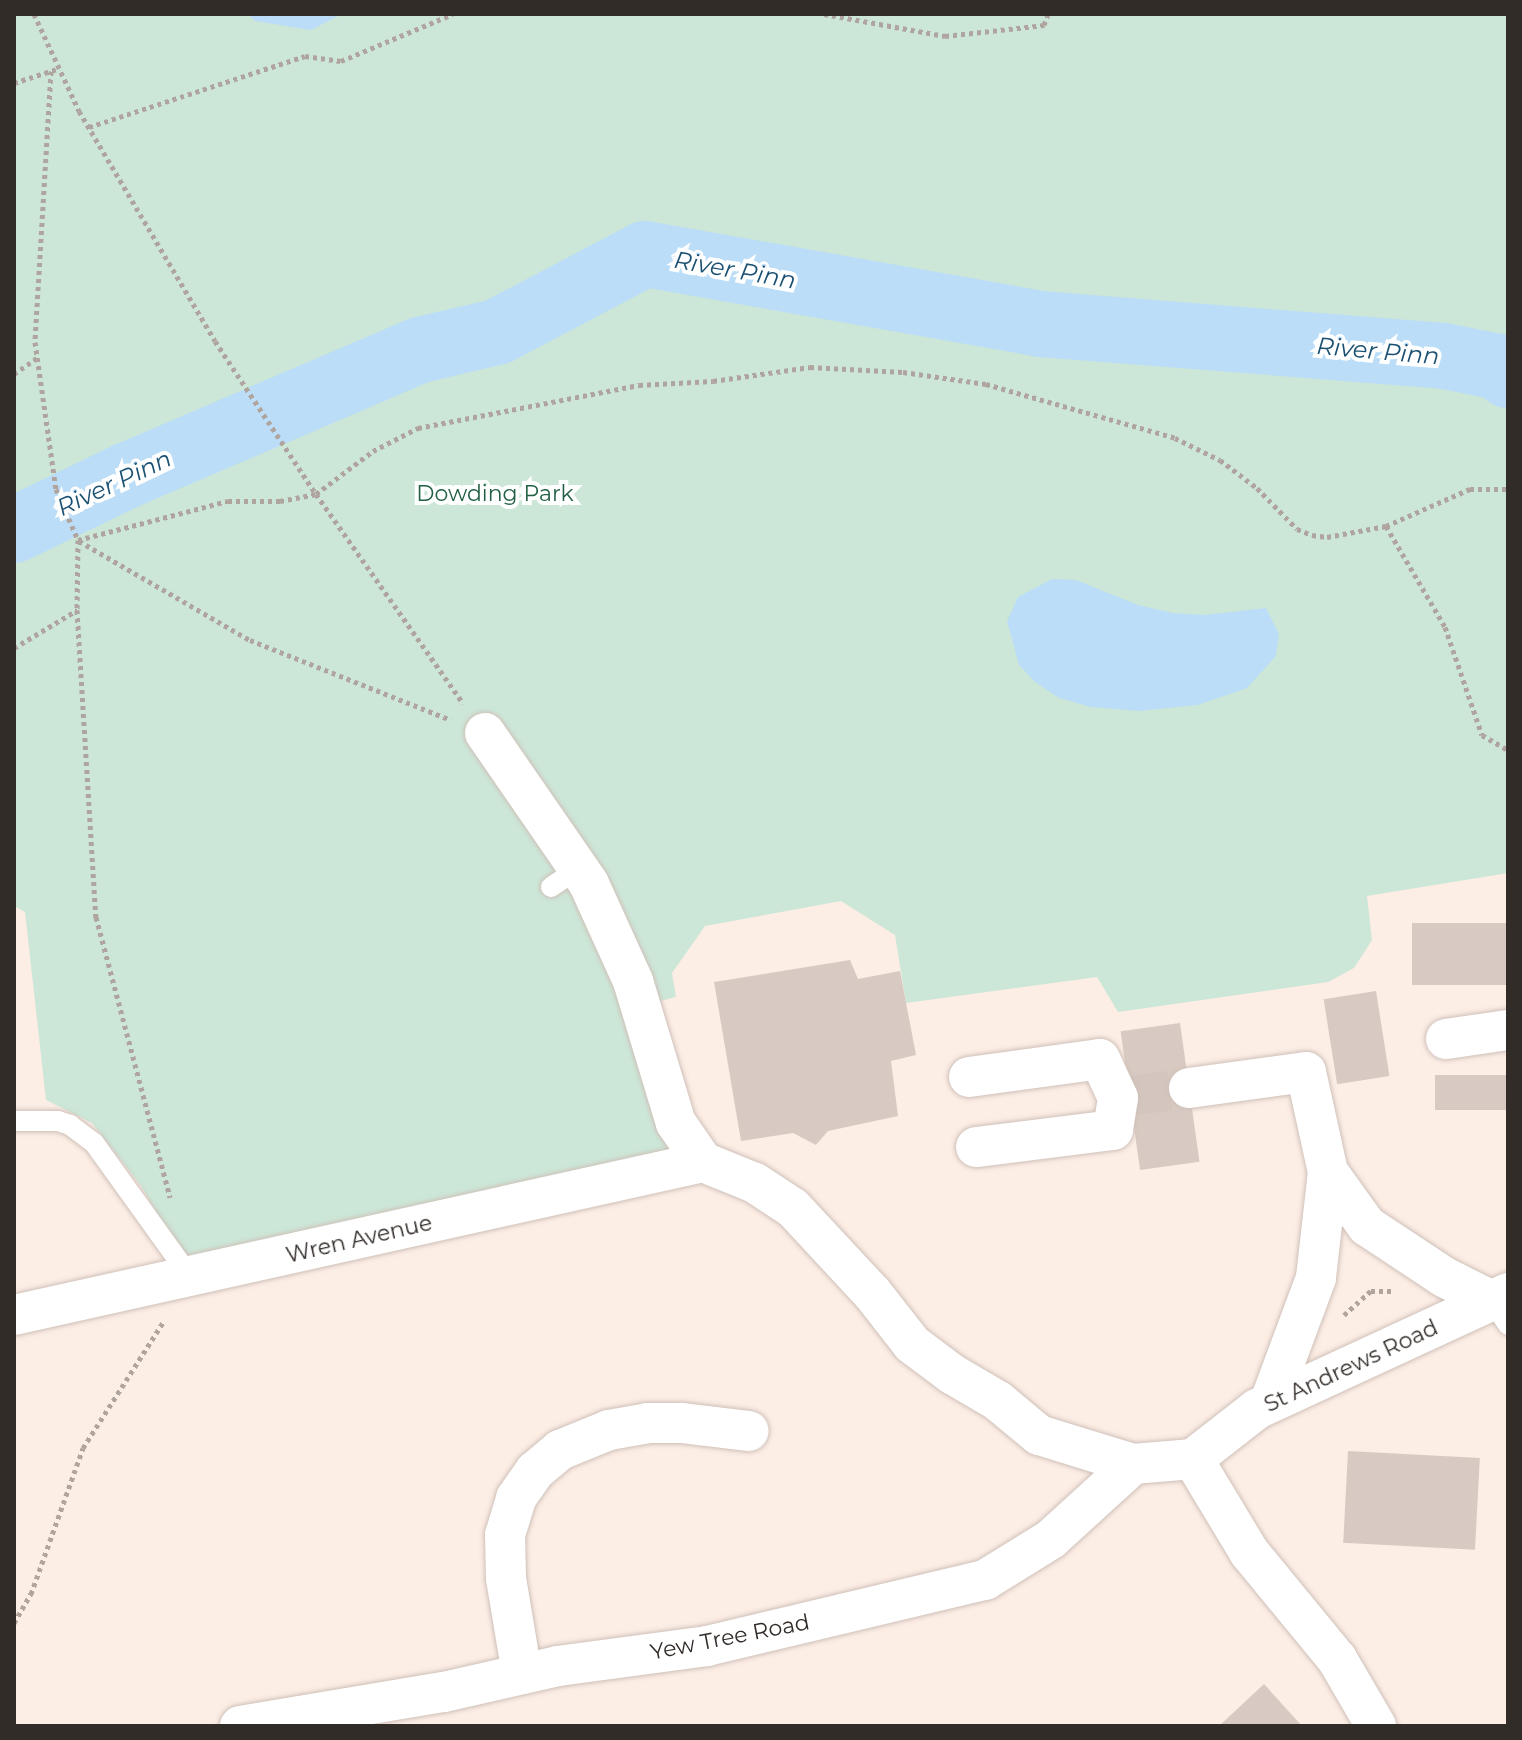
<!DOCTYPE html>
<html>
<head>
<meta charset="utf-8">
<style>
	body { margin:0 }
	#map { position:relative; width:1522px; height:1740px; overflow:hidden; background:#fcede5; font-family:Montserrat,sans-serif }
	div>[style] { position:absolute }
	.green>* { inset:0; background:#cce7d7 }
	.water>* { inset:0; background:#bcddf7 }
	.river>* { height:66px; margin:-33px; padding:0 33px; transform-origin:33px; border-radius:33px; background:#bcddf7 }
	.building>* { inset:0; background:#d8cac2; transform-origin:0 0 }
	.street-tunnel>* { height:40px; margin-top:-20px; transform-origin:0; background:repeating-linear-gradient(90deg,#d4c6bf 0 40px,transparent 0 60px) }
	.path>* { height:5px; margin-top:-2.5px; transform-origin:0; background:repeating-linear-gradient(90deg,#b0a49e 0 4px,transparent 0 8px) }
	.roads { filter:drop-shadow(0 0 2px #cfc1b9) drop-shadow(0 0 2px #cfc1b9) }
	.lane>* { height:20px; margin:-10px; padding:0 10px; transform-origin:10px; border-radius:10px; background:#fff }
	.street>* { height:40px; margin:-20px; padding:0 20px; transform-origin:20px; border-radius:20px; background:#fff }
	span { translate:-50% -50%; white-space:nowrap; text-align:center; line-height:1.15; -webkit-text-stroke:8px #fff; paint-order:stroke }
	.park-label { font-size:22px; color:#226044 }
	.street-label { font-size:22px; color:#322c29 }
	.water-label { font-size:24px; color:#1a5072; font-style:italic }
	.frame { position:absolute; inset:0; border:16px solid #322c29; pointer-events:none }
</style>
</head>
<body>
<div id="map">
	<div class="green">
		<i style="clip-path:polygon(14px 14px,1508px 14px,1508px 873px,1367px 896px,1372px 940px,1354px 968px,1328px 982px,1118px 1012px,1097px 977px,906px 1003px,895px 935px,841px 901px,705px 926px,672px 973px,676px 997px,660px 1001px,690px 1125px,678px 1157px,192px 1272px,141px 1186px,92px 1123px,46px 1100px,25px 912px,14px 906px)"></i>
	</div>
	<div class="water">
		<i style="clip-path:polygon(248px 14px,342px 14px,311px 30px,255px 21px)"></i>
		<i style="clip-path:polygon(1052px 579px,1076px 580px,1138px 605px,1173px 613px,1205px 615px,1266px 608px,1279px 634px,1276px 656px,1247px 688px,1198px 705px,1139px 711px,1091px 707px,1059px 698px,1035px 682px,1019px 665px,1007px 621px,1018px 597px)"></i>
	</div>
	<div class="river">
		<i style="left:14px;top:530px;width:127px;rotate:-25.8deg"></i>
		<i style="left:128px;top:475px;width:318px;rotate:-23.2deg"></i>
		<i style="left:420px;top:350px;width:79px;rotate:-13.2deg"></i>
		<i style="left:497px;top:332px;width:167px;rotate:-27.8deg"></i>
		<i style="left:645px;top:254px;width:401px;rotate:10deg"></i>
		<i style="left:1040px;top:324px;width:405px;rotate:4.5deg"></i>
		<i style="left:1444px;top:356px;width:56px;rotate:11.3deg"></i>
		<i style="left:1499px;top:367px;width:12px;rotate:42deg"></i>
	</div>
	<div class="building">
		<i style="left:1508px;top:923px;width:62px;height:96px;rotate:90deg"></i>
		<i style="clip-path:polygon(850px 960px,858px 979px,900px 971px,916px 1055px,891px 1061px,898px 1116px,828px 1131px,816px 1145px,793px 1133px,741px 1141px,714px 982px)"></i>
		<i style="left:1376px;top:991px;width:86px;height:53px;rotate:81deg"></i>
		<i style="left:1180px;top:1023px;width:140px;height:60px;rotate:82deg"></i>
		<i style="left:1435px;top:1075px;width:73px;height:35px"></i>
		<i style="left:1348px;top:1451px;width:132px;height:92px;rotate:3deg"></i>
		<i style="clip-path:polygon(1264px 1684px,1302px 1726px,1219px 1726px)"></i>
	</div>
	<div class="street-tunnel">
		<i style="left:1130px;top:1096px;width:60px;rotate:-7.7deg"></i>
	</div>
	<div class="path">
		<i style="left:34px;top:14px;width:107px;rotate:65.1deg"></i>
		<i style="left:79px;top:111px;width:267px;rotate:59.4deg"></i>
		<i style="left:215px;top:341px;width:183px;rotate:56.6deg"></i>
		<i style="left:316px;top:494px;width:256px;rotate:54.9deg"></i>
		<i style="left:824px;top:14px;width:123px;rotate:10.3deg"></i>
		<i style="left:945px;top:36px;width:100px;rotate:-6.3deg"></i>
		<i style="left:1044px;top:25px;width:12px;rotate:-70deg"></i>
		<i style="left:51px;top:71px;width:271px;rotate:93.4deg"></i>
		<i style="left:35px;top:342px;width:148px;rotate:81.9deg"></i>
		<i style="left:56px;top:489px;width:56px;rotate:66.7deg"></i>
		<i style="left:78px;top:540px;width:70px;rotate:90.8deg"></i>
		<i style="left:77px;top:610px;width:308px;rotate:86.5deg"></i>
		<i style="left:96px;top:917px;width:290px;rotate:75.2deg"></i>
		<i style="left:14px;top:83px;width:48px;rotate:-18.1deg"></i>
		<i style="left:89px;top:127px;width:227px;rotate:-18.2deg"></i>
		<i style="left:305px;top:56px;width:36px;rotate:8deg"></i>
		<i style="left:341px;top:61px;width:121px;rotate:-22.8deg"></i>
		<i style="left:14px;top:374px;width:28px;rotate:-35deg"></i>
		<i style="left:1386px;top:526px;width:117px;rotate:59.7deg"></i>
		<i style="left:1445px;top:627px;width:114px;rotate:71.1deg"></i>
		<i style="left:1482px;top:735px;width:30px;rotate:30deg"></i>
		<i style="left:78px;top:540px;width:155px;rotate:-14.6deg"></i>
		<i style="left:228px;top:501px;width:52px"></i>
		<i style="left:280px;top:501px;width:37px;rotate:-11deg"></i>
		<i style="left:316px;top:494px;width:71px;rotate:-37deg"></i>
		<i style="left:373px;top:451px;width:51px;rotate:-27.1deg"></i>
		<i style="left:418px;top:428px;width:225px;rotate:-11deg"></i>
		<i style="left:639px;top:385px;width:74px;rotate:-3.1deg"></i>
		<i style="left:713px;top:381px;width:98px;rotate:-8.2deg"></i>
		<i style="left:810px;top:367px;width:93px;rotate:3.1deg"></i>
		<i style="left:903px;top:372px;width:84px;rotate:8.2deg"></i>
		<i style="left:986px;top:384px;width:197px;rotate:15.9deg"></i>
		<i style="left:1175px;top:438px;width:50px;rotate:26.1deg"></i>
		<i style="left:1220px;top:460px;width:46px;rotate:37.1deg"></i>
		<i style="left:1257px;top:488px;width:57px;rotate:45.7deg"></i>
		<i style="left:1297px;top:529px;width:16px;rotate:22deg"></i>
		<i style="left:1312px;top:535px;width:15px;rotate:8deg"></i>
		<i style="left:1327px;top:537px;width:60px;rotate:-10.6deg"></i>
		<i style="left:1386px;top:526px;width:92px;rotate:-23.8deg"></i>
		<i style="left:1470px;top:489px;width:38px"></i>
		<i style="left:79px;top:541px;width:198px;rotate:30.1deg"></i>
		<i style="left:250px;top:640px;width:216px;rotate:21.7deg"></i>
		<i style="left:14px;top:648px;width:74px;rotate:-31.1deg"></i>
		<i style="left:1344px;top:1315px;width:36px;rotate:-42deg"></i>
		<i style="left:1371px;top:1291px;width:22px"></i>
		<i style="left:14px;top:1623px;width:34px;rotate:-60deg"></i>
		<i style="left:31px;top:1594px;width:155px;rotate:-70.4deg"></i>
		<i style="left:83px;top:1448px;width:151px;rotate:-57.5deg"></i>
	</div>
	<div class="roads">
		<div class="lane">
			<i style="left:551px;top:887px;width:32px;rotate:-34deg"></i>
			<i style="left:14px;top:1121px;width:44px"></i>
			<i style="left:58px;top:1121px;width:13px;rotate:18deg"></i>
			<i style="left:70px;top:1125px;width:30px;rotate:37deg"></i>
			<i style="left:94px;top:1143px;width:166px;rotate:54.3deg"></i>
			<i style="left:1492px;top:1301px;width:29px;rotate:56deg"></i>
		</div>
		<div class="street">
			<i style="left:485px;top:733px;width:183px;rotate:55.4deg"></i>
			<i style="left:589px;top:884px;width:107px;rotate:65.6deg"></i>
			<i style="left:633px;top:981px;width:148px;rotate:73.2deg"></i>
			<i style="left:676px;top:1123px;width:47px;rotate:55.3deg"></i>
			<i style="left:703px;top:1162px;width:56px;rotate:22deg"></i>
			<i style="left:755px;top:1183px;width:45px;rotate:33.3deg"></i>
			<i style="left:793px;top:1208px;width:117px;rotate:47.1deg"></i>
			<i style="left:873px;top:1294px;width:63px;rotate:52deg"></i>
			<i style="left:912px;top:1344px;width:50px;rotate:36.9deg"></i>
			<i style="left:952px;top:1374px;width:53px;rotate:30.4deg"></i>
			<i style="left:998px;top:1401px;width:53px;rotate:39.7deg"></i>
			<i style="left:1039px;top:1435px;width:98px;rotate:17.1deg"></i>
			<i style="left:1133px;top:1464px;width:60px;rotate:-4.8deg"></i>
			<i style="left:1446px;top:1039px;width:63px;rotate:-8.3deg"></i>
			<i style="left:969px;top:1077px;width:132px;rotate:-7.8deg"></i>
			<i style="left:1100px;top:1059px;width:43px;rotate:65.2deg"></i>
			<i style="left:1118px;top:1098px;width:32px;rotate:99deg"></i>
			<i style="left:1113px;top:1130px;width:138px;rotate:172.9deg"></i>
			<i style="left:1189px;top:1088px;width:118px;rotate:-7.8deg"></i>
			<i style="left:1306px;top:1072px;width:102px;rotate:77.6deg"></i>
			<i style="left:1328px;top:1172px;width:107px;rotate:96.5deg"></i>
			<i style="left:1316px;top:1278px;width:132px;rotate:110.4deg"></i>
			<i style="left:1328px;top:1172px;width:67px;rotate:54.2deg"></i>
			<i style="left:1367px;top:1226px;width:92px;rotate:33.5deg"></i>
			<i style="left:1444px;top:1277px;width:54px;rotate:26.6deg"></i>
			<i style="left:14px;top:1315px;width:706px;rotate:-12.52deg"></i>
			<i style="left:1193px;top:1459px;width:81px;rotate:-38deg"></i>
			<i style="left:1257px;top:1409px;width:277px;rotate:-24.8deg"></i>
			<i style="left:1193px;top:1459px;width:109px;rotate:58.9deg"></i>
			<i style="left:1249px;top:1552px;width:139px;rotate:50.6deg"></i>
			<i style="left:1337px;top:1659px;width:78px;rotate:59.8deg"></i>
			<i style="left:522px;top:1674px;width:97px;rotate:-99.5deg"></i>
			<i style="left:506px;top:1578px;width:43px;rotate:-91.3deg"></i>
			<i style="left:505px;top:1535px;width:39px;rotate:-73deg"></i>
			<i style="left:516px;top:1498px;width:33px;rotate:-55deg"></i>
			<i style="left:535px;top:1471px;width:33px;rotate:-40deg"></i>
			<i style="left:560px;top:1450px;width:53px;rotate:-22.2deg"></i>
			<i style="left:609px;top:1430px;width:39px;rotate:-10deg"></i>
			<i style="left:647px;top:1423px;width:35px"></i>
			<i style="left:682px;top:1423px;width:67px;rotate:6.8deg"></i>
			<i style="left:240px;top:1726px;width:207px;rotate:-9.5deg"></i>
			<i style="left:444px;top:1692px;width:117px;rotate:-12.8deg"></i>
			<i style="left:558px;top:1666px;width:150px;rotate:-7.6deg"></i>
			<i style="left:707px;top:1646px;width:286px;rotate:-13.4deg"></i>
			<i style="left:985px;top:1580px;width:78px;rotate:-31.8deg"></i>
			<i style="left:1051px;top:1539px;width:111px;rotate:-42.4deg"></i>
		</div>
	</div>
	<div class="park-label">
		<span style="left:495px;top:494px">Dowding Park</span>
	</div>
	<div class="street-label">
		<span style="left:359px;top:1239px;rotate:-13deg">Wren Avenue</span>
		<span style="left:1351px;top:1366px;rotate:-25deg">St Andrews Road</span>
		<span style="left:730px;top:1637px;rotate:-11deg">Yew Tree Road</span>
	</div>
	<div class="water-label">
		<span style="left:735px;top:270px;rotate:10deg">River Pinn</span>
		<span style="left:1378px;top:351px;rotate:5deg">River Pinn</span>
		<span style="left:114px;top:483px;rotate:-25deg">River Pinn</span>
	</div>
	<div class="frame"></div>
</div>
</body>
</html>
